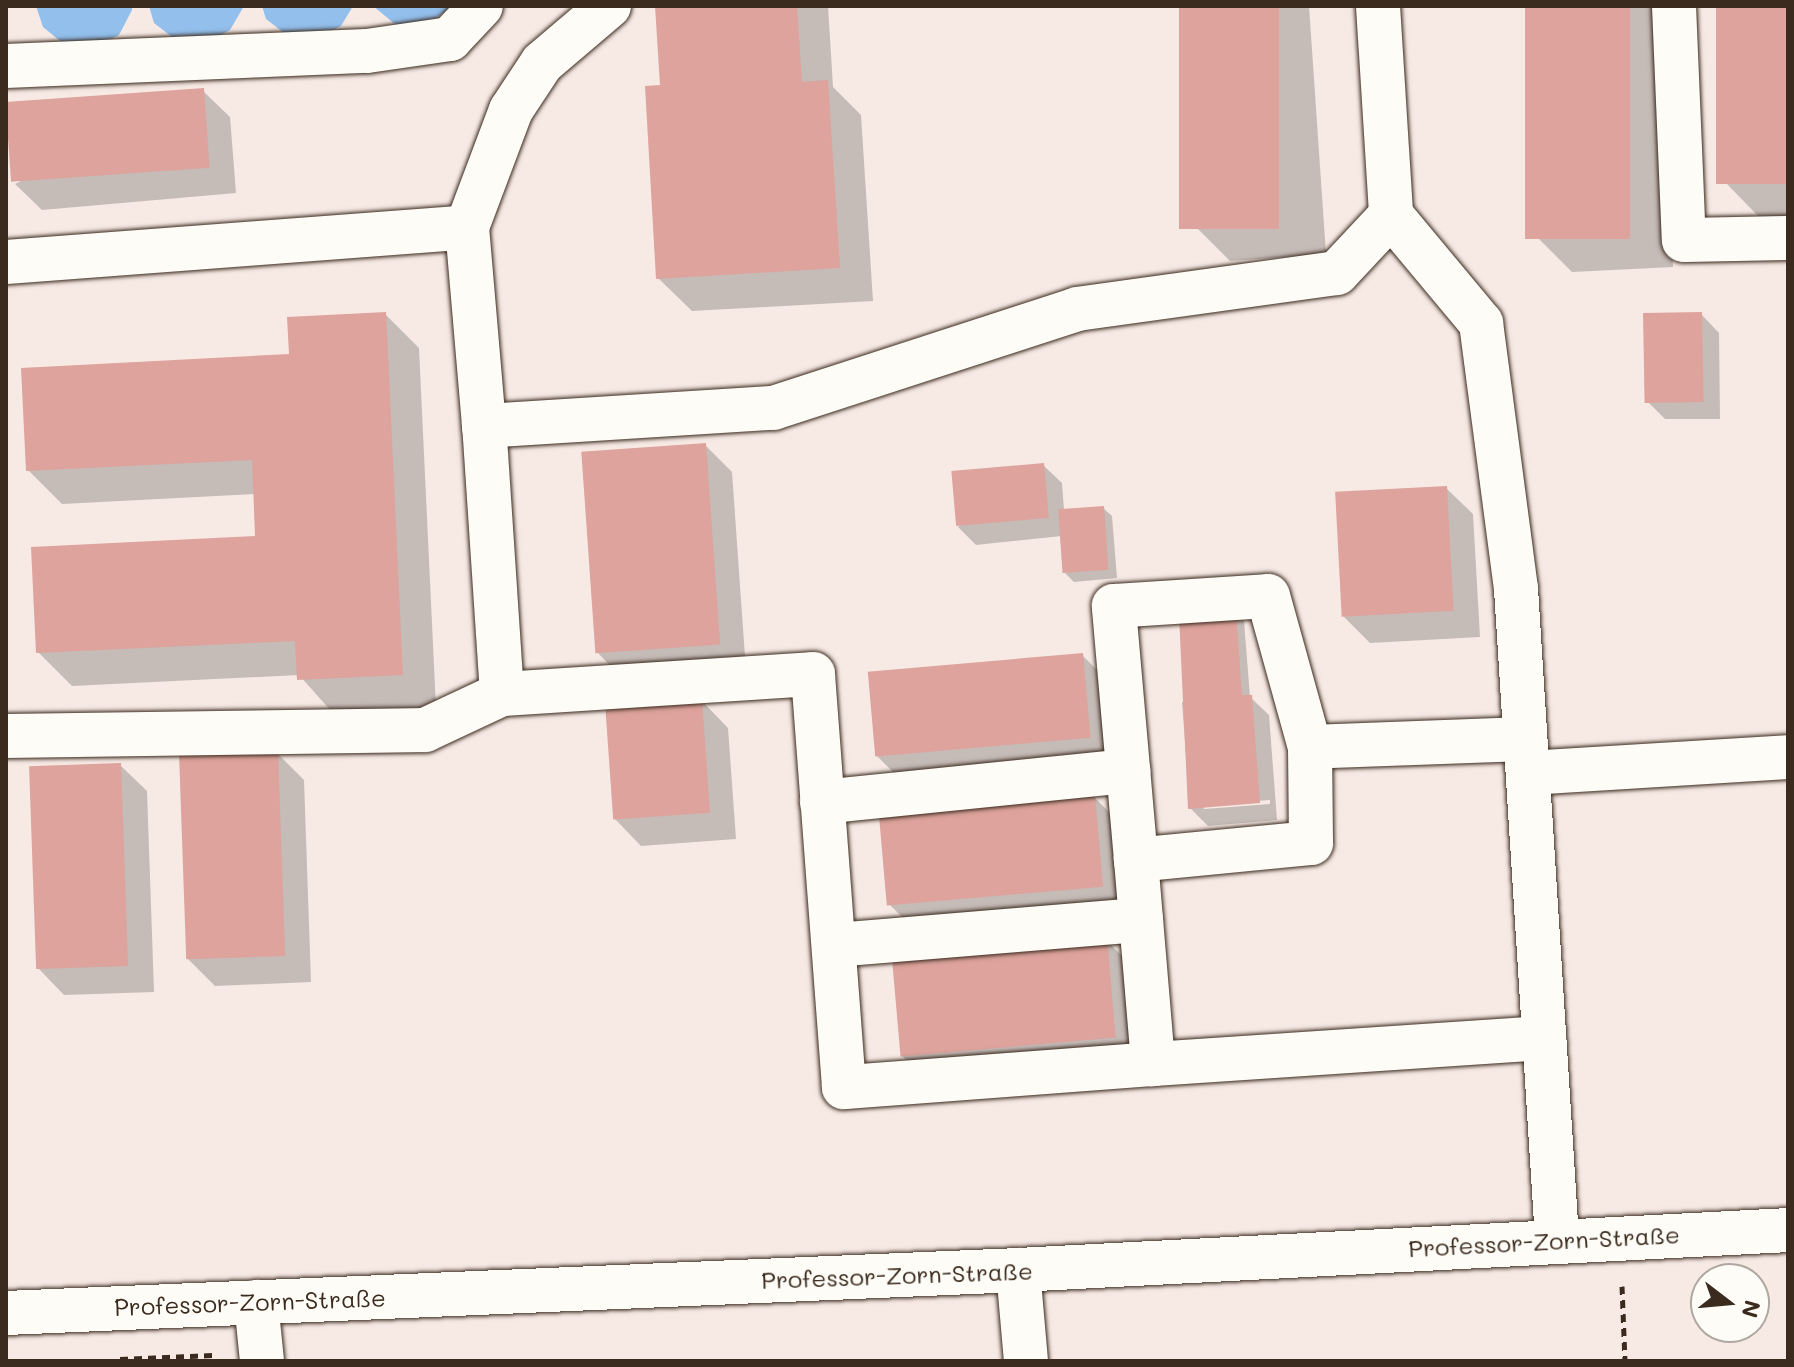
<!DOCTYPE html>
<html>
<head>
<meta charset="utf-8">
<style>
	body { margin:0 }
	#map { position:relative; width:1794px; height:1367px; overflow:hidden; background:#f7eae5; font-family:Mali,sans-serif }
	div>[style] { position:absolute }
	.water>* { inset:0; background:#92bfec }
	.shadow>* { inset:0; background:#0003 }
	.building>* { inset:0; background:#dda39c; transform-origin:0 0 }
	.path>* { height:5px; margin-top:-2.5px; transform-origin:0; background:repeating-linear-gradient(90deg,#3b2a1e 0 8px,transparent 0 14px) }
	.roads { filter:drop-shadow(0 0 2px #3b2a1e) drop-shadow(0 0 2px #3b2a1e) }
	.minor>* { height:44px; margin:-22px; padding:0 22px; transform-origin:22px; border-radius:22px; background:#fdfcf7 }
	span { translate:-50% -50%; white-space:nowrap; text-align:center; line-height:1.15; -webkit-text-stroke:6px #fdfcf7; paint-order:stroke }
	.street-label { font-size:24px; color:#3b2a1e }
	.frame { position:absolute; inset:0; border:8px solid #3b2a1e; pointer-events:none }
	.north { position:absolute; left:1690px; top:1263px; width:80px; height:80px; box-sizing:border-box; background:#fdfcf7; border:2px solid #afa8a0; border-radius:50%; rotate:106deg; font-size:22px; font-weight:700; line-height:32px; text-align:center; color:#3b2a1e }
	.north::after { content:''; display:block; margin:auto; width:28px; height:36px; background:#3b2a1e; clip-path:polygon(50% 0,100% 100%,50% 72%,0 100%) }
</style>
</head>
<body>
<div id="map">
	<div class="water">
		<i style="clip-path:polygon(36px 6px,132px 6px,132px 10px,119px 35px,93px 48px,65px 45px,43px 27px)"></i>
		<i style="clip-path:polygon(149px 6px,244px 6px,230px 30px,204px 44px,176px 40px,154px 23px)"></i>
		<i style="clip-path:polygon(262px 6px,353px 6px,341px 26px,316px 39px,288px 36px,266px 19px)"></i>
		<i style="clip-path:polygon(373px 6px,453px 6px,423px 27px,395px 24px)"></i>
	</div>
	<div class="shadow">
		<i style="clip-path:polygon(657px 6px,828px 6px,833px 87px,861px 115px,873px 301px,692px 311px,658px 278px,662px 87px)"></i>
		<i style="clip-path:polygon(1181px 6px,1309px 6px,1326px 254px,1230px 261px,1196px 227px)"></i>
		<i style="clip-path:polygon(1527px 6px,1661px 6px,1673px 267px,1572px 272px,1538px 238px)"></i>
		<i style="clip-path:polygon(1718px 6px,1788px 6px,1788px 216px,1759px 217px,1726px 183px)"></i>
		<i style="clip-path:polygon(203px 91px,230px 117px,236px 193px,42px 210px,15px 184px)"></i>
		<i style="clip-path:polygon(385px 314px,419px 348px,436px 708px,332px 712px,299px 675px,72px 686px,38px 652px,257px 538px,255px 494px,62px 504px,28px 470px)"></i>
		<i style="clip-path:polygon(1701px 314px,1719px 333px,1720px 419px,1665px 419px,1647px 401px)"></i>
		<i style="clip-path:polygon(705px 445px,732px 472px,746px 671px,624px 680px,598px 653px)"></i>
		<i style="clip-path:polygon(1043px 465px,1062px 483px,1064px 510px,1103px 508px,1112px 516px,1117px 578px,1074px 582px,1065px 573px,1062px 536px,976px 545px,958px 527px)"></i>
		<i style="clip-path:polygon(1446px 488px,1473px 514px,1480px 637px,1370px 643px,1344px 617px)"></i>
		<i style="clip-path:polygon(evenodd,1235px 613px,1244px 621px,1250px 697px,1269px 715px,1277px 820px,1208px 826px,1190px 808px,1182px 702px,1190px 701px,1235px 613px,1270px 800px,1270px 804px,1204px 809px,1204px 805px,1270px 800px)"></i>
		<i style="clip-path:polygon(1083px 656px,1109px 682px,1115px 763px,903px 782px,876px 755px)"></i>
		<i style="clip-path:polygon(702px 701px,728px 728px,736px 839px,641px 846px,615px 819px)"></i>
		<i style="clip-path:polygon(277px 753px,304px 780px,311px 982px,215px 986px,188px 959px)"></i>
		<i style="clip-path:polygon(120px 765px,147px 791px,154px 992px,64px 995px,38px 968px)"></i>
		<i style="clip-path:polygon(1094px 797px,1121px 824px,1128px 913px,916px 931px,890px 905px)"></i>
		<i style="clip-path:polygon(1106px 940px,1133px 967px,1141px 1064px,929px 1082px,902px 1056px)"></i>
	</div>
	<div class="building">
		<i style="clip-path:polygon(655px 6px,797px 6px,802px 82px,828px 80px,840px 268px,656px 279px,645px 86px,660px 85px)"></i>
		<i style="left:1179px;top:6px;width:100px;height:223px"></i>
		<i style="left:1525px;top:6px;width:105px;height:233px"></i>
		<i style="left:1716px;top:6px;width:72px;height:178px"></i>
		<i style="left:204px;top:88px;width:80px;height:199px;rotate:86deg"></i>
		<i style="clip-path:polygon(386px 312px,403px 675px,297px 680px,295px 641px,36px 653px,31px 547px,255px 536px,252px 460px,26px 471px,21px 368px,289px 354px,287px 317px)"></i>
		<i style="left:1702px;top:312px;width:90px;height:59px;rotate:89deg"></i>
		<i style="left:706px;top:443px;width:202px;height:125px;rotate:86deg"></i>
		<i style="left:1044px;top:463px;width:55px;height:93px;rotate:85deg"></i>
		<i style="left:1447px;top:486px;width:125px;height:112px;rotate:87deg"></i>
		<i style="left:1104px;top:506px;width:64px;height:46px;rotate:86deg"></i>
		<i style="clip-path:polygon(1236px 611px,1242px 695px,1252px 695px,1260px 803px,1188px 809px,1179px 615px)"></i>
		<i style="left:1083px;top:653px;width:85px;height:216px;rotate:85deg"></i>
		<i style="left:702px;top:699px;width:114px;height:97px;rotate:86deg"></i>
		<i style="left:278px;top:751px;width:205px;height:99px;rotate:88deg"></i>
		<i style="left:121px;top:763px;width:203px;height:92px;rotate:88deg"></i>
		<i style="left:1095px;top:795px;width:92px;height:217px;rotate:85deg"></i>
		<i style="left:1107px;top:938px;width:100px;height:216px;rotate:85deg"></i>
	</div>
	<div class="path">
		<i style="left:1622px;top:1286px;width:75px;rotate:87.7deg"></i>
		<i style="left:120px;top:1359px;width:93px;rotate:-2.5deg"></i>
	</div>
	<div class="roads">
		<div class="minor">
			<i style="left:1378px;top:6px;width:209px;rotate:86.4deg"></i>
			<i style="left:1391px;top:215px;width:141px;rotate:50.2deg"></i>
			<i style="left:1481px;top:323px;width:268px;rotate:82.5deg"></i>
			<i style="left:1516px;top:589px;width:651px;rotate:86.39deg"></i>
			<i style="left:1674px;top:6px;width:234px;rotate:87.6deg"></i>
			<i style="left:1684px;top:240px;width:104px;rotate:-1.1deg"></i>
			<i style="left:6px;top:66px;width:361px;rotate:-2.4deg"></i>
			<i style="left:367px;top:51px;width:84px;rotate:-8.2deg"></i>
			<i style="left:450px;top:39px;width:45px;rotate:-46.8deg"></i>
			<i style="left:467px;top:227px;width:125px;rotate:-69.4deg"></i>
			<i style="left:511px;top:110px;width:56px;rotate:-56.6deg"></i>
			<i style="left:542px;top:63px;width:88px;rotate:-40.4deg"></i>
			<i style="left:6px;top:262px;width:462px;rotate:-4.3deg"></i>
			<i style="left:467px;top:227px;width:200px;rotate:85.1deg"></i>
			<i style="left:6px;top:736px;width:419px;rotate:-0.8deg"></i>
			<i style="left:425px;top:730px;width:85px;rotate:-25.1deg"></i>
			<i style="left:1525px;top:739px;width:215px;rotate:177.9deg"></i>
			<i style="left:1310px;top:747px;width:96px;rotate:89.4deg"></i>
			<i style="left:1311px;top:843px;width:176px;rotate:174.5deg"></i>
			<i style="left:1136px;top:860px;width:205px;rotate:85.2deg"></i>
			<i style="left:1153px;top:1064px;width:392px;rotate:-3.8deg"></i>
			<i style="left:1528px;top:773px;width:260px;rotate:-3.5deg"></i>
			<i style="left:822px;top:802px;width:308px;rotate:-5.8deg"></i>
			<i style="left:1136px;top:860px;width:255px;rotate:-95deg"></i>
			<i style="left:1114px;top:606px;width:154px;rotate:-3.7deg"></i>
			<i style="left:1268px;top:596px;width:157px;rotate:74.5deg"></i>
			<i style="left:834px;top:945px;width:308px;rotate:-4.7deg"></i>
			<i style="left:1153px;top:1064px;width:310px;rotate:175.7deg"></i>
			<i style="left:844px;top:1087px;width:414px;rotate:-94.3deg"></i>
			<i style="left:813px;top:674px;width:312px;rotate:176.3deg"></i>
			<i style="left:502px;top:694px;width:269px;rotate:-93.8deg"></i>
			<i style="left:484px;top:426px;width:290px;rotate:-3.6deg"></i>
			<i style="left:773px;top:408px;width:320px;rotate:-18deg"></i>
			<i style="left:1077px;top:309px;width:262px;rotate:-7.9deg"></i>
			<i style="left:1337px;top:273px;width:79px;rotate:-47deg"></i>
			<i style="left:1018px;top:1270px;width:91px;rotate:85deg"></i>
			<i style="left:256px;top:1302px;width:59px;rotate:84.2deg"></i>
			<i style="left:6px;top:1313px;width:1013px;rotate:-2.43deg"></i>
			<i style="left:1018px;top:1270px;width:771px;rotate:-2.97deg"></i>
		</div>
	</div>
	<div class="street-label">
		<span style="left:1544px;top:1241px;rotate:-3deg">Professor-Zorn-Straße</span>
		<span style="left:897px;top:1275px;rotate:-2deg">Professor-Zorn-Straße</span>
		<span style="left:250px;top:1302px;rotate:-2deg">Professor-Zorn-Straße</span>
	</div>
	<div class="frame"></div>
	<div class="north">N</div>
</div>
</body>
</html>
